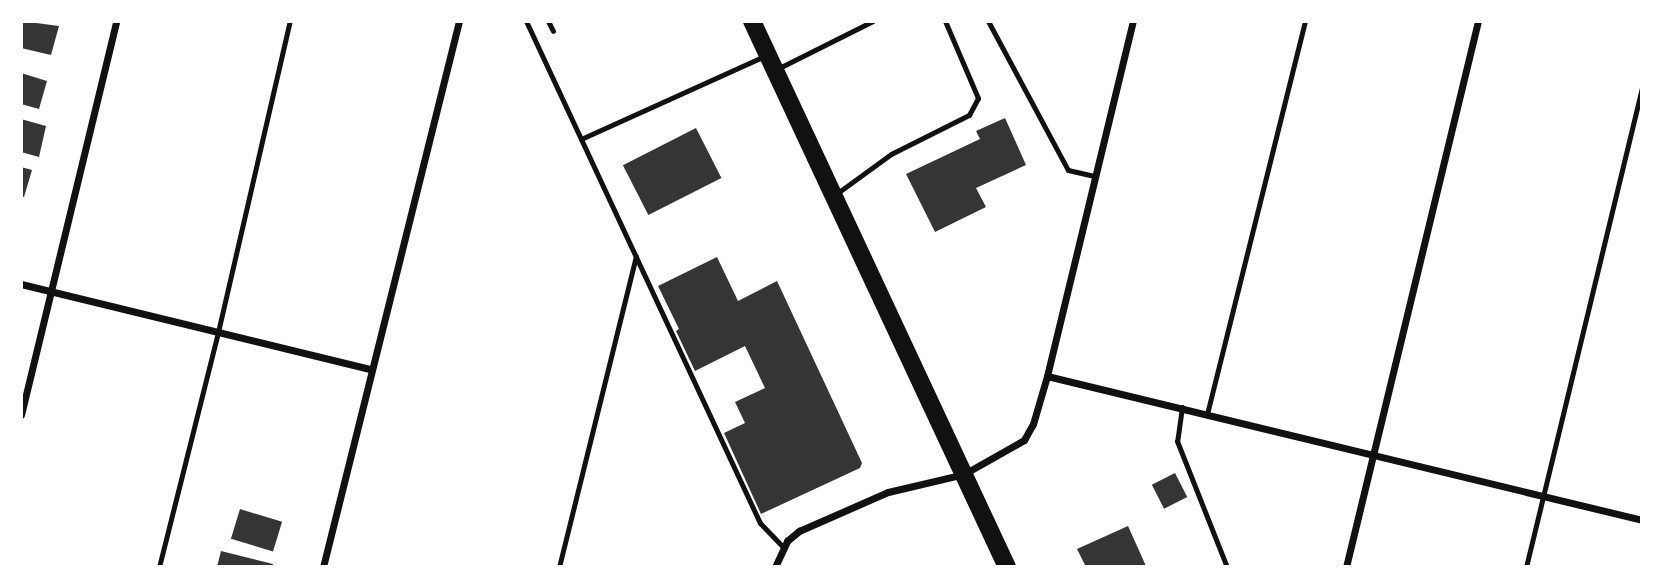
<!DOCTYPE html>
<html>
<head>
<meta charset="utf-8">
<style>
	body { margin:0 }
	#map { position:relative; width:1663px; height:588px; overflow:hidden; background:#fff; font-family:"Space Grotesk",sans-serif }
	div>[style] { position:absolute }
	.building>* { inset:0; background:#353535; transform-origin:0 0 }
	.service>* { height:5px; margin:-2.5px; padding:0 2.5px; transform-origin:2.5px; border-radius:2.5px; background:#111 }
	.minor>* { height:7px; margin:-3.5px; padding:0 3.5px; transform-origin:3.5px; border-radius:3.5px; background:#111 }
	.primary>* { height:18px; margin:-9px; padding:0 9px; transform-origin:9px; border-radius:9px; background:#111 }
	span { translate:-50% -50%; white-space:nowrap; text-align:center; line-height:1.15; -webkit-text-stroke:5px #fff; paint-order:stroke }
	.frame { position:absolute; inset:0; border:23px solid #fff; pointer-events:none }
</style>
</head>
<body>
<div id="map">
	<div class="building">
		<i style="clip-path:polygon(21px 21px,59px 26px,51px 55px,21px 48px)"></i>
		<i style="clip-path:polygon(21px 73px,47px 81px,39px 109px,21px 104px)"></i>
		<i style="clip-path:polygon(1005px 118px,1026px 165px,976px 188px,986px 207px,935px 232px,906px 174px,980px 139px,976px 131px)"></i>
		<i style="clip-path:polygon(21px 119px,46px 126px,39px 157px,21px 152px)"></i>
		<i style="left:696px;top:128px;width:56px;height:82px;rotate:63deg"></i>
		<i style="clip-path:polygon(21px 167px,32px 170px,24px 197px,21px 196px)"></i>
		<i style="clip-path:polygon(717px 257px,738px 301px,777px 281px,862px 463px,860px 468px,761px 514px,724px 433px,745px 423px,735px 402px,765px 388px,745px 346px,695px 371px,676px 331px,679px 329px,658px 286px)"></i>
		<i style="left:1175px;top:473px;width:27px;height:26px;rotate:63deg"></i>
		<i style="left:240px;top:509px;width:44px;height:31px;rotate:17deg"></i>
		<i style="clip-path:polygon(1128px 526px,1146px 566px,1086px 567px,1077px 549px)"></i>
		<i style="clip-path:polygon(221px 551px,273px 564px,272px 567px,217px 567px)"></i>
	</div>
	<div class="service">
		<i style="left:526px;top:21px;width:554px;rotate:65.01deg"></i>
		<i style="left:760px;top:523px;width:33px;rotate:46deg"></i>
		<i style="left:548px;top:21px;width:11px;rotate:63deg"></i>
		<i style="left:988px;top:21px;width:169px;rotate:61.8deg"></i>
		<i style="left:1068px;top:170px;width:28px;rotate:13deg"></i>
		<i style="left:779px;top:68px;width:105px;rotate:-26.6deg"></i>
		<i style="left:581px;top:139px;width:202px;rotate:-24.3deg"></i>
		<i style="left:836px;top:194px;width:68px;rotate:-36deg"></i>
		<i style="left:891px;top:154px;width:87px;rotate:-26.6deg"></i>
		<i style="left:969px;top:115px;width:19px;rotate:-62deg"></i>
		<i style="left:978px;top:98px;width:84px;rotate:-113.2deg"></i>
		<i style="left:1182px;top:407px;width:34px;rotate:98deg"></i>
		<i style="left:1177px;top:441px;width:136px;rotate:68.4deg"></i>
		<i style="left:1207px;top:414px;width:405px;rotate:-76deg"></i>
		<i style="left:159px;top:567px;width:242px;rotate:-75.9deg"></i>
		<i style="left:218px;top:332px;width:319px;rotate:-77deg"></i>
		<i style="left:559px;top:567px;width:320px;rotate:-76.1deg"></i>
		<i style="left:1526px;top:567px;width:493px;rotate:-76.4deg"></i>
	</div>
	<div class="minor">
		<i style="left:21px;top:284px;width:360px;rotate:13.7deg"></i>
		<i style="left:1047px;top:376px;width:612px;rotate:13.6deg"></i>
		<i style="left:21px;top:415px;width:405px;rotate:-76.4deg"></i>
		<i style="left:323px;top:567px;width:563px;rotate:-76.01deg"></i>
		<i style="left:775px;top:567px;width:29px;rotate:-65deg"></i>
		<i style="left:787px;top:541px;width:16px;rotate:-40deg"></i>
		<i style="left:799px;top:531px;width:97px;rotate:-23.7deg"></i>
		<i style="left:888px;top:492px;width:78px;rotate:-13.3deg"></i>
		<i style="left:964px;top:474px;width:69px;rotate:-29.5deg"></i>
		<i style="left:1024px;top:440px;width:18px;rotate:-61deg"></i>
		<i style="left:1033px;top:424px;width:50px;rotate:-73.7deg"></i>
		<i style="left:1047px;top:376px;width:365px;rotate:-76.4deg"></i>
		<i style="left:1346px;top:567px;width:562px;rotate:-76.41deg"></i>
	</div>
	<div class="primary">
		<i style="left:752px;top:21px;width:603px;rotate:64.97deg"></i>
	</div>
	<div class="frame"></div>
</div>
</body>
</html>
